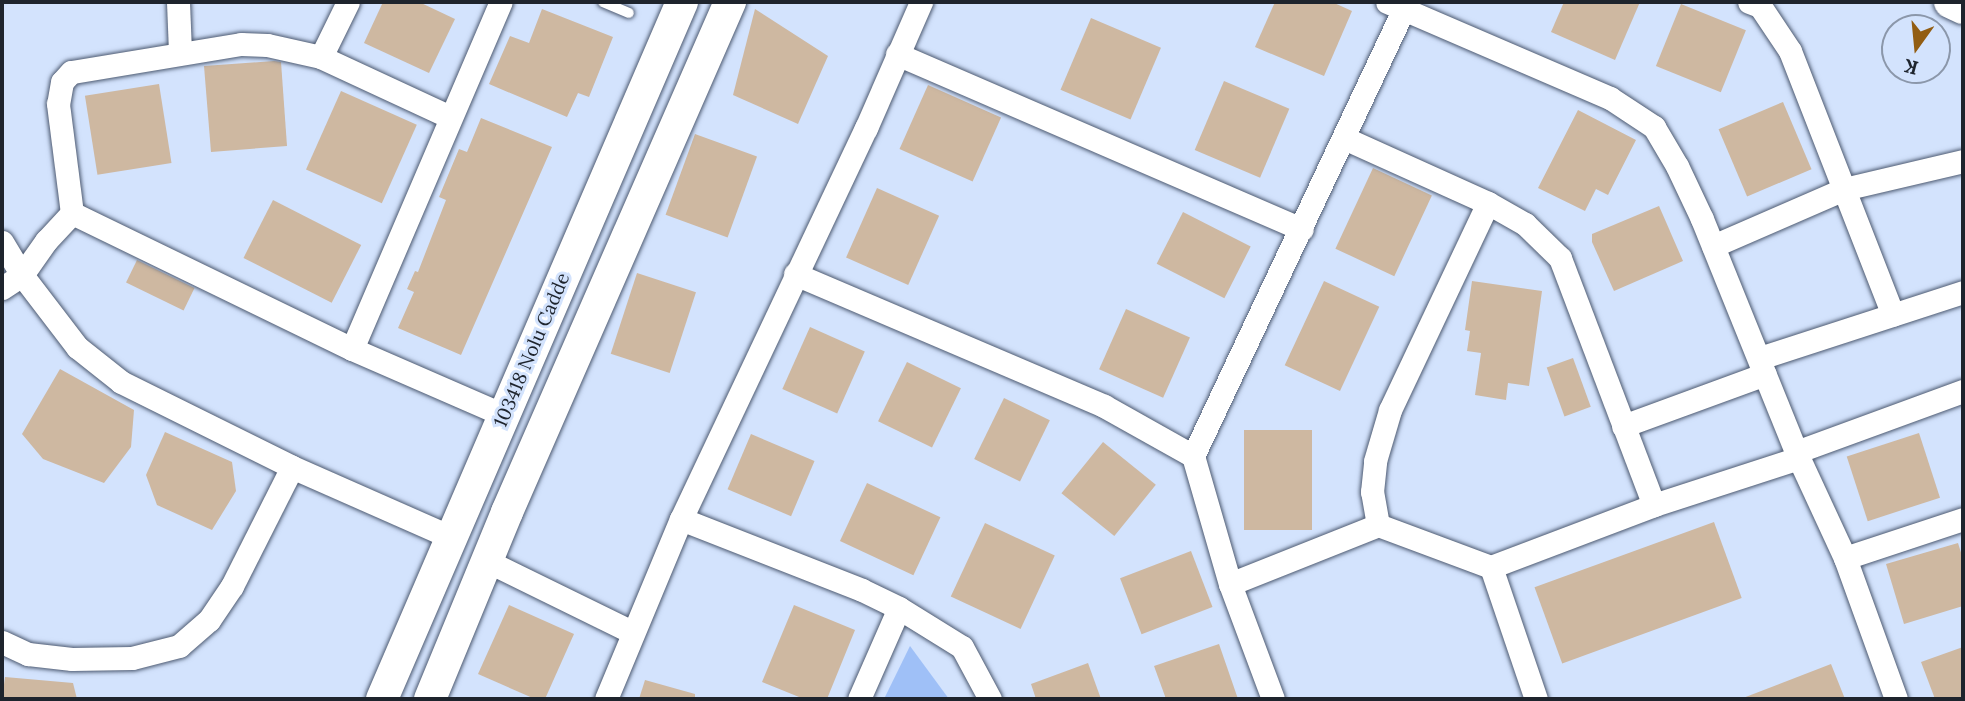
<!DOCTYPE html>
<html>
<head>
<meta charset="utf-8">
<style>
	body { margin:0 }
	#map { position:relative; width:1965px; height:701px; overflow:hidden; background:#d3e3fd; font-family:Lora,serif }
	div>[style] { position:absolute }
	.green>* { inset:0; background:#9fc0f7 }
	.building>* { inset:0; background:#ceb8a1; transform-origin:0 0 }
	.roads { filter:drop-shadow(0 0 2px #4d5a71) drop-shadow(0 0 2px #4d5a71) }
	.lane>* { height:10px; margin:-5px; padding:0 5px; transform-origin:5px; border-radius:5px; background:#fff }
	.street>* { height:23px; margin:-11.5px; padding:0 11.5px; transform-origin:11.5px; border-radius:11.5px; background:#fff }
	.secondary>* { height:32px; margin:-16px; padding:0 16px; transform-origin:16px; border-radius:16px; background:#fff }
	span { translate:-50% -50%; white-space:nowrap; text-align:center; line-height:1.15; -webkit-text-stroke:6px #d3e3fd; paint-order:stroke }
	.street-label { font-size:19px; color:#1e242d }
	.frame { position:absolute; inset:0; border:4px solid #1e242d; pointer-events:none }
	.north { position:absolute; left:1881px; top:14px; width:70px; height:70px; box-sizing:border-box; background:#d3e3fd; border:2px solid #8b97aa; border-radius:50%; rotate:195deg; font-size:19px; font-weight:700; line-height:28px; text-align:center; color:#1e242d }
	.north::after { content:''; display:block; margin:auto; width:24px; height:32px; background:#925d12; clip-path:polygon(50% 0,100% 100%,50% 72%,0 100%) }
</style>
</head>
<body>
<div id="map">
	<div class="green">
		<i style="clip-path:polygon(910px 646px,949px 699px,884px 699px)"></i>
	</div>
	<div class="building">
		<i style="clip-path:polygon(383px 2px,419px 2px,455px 19px,429px 73px,364px 43px)"></i>
		<i style="clip-path:polygon(1275px 2px,1332px 2px,1352px 11px,1324px 76px,1255px 47px)"></i>
		<i style="clip-path:polygon(1564px 2px,1640px 2px,1615px 60px,1551px 32px)"></i>
		<i style="left:1681px;top:4px;width:70px;height:67px;rotate:22deg"></i>
		<i style="clip-path:polygon(542px 9px,613px 37px,589px 97px,578px 93px,567px 117px,489px 84px,510px 36px,529px 43px)"></i>
		<i style="clip-path:polygon(755px 9px,828px 56px,798px 124px,733px 95px)"></i>
		<i style="left:1091px;top:18px;width:76px;height:78px;rotate:23deg"></i>
		<i style="clip-path:polygon(274px 61px,281px 62px,287px 146px,211px 152px,204px 66px)"></i>
		<i style="left:1224px;top:81px;width:71px;height:75px;rotate:23deg"></i>
		<i style="left:159px;top:84px;width:80px;height:75px;rotate:81deg"></i>
		<i style="left:928px;top:85px;width:80px;height:70px;rotate:24deg"></i>
		<i style="left:341px;top:91px;width:83px;height:86px;rotate:24deg"></i>
		<i style="left:1783px;top:102px;width:73px;height:70px;rotate:67deg"></i>
		<i style="clip-path:polygon(1578px 110px,1636px 140px,1608px 195px,1596px 189px,1585px 211px,1538px 188px)"></i>
		<i style="clip-path:polygon(481px 118px,552px 147px,461px 355px,398px 328px,414px 292px,407px 289px,415px 271px,418px 272px,446px 200px,439px 197px,459px 149px,467px 152px)"></i>
		<i style="left:695px;top:134px;width:66px;height:86px;rotate:20deg"></i>
		<i style="left:1373px;top:168px;width:65px;height:89px;rotate:25deg"></i>
		<i style="left:877px;top:188px;width:68px;height:76px;rotate:24deg"></i>
		<i style="left:273px;top:200px;width:99px;height:65px;rotate:27deg"></i>
		<i style="clip-path:polygon(1659px 206px,1683px 261px,1614px 291px,1592px 242px,1592px 234px)"></i>
		<i style="left:1183px;top:212px;width:76px;height:58px;rotate:27deg"></i>
		<i style="left:137px;top:260px;width:64px;height:25px;rotate:26deg"></i>
		<i style="left:637px;top:273px;width:62px;height:85px;rotate:18deg"></i>
		<i style="left:1324px;top:281px;width:61px;height:93px;rotate:25deg"></i>
		<i style="clip-path:polygon(1472px 281px,1542px 291px,1529px 386px,1508px 383px,1506px 400px,1475px 395px,1481px 353px,1467px 351px,1470px 331px,1465px 330px)"></i>
		<i style="left:1126px;top:309px;width:70px;height:66px;rotate:24deg"></i>
		<i style="left:810px;top:327px;width:60px;height:68px;rotate:24deg"></i>
		<i style="left:1573px;top:358px;width:52px;height:28px;rotate:70deg"></i>
		<i style="left:907px;top:362px;width:60px;height:66px;rotate:26deg"></i>
		<i style="clip-path:polygon(60px 369px,134px 410px,131px 447px,104px 483px,43px 459px,22px 434px)"></i>
		<i style="left:1004px;top:398px;width:51px;height:68px;rotate:26deg"></i>
		<i style="left:1244px;top:430px;width:68px;height:100px"></i>
		<i style="clip-path:polygon(165px 432px,232px 462px,236px 491px,212px 530px,157px 505px,146px 475px)"></i>
		<i style="left:1919px;top:433px;width:68px;height:76px;rotate:72deg"></i>
		<i style="left:751px;top:434px;width:69px;height:60px;rotate:23deg"></i>
		<i style="left:1103px;top:442px;width:68px;height:66px;rotate:39deg"></i>
		<i style="left:867px;top:483px;width:81px;height:64px;rotate:25deg"></i>
		<i style="left:1714px;top:522px;width:81px;height:191px;rotate:70deg"></i>
		<i style="left:985px;top:523px;width:77px;height:81px;rotate:25deg"></i>
		<i style="clip-path:polygon(1958px 543px,1963px 559px,1963px 606px,1904px 624px,1886px 564px)"></i>
		<i style="left:1191px;top:551px;width:60px;height:76px;rotate:69deg"></i>
		<i style="clip-path:polygon(509px 605px,574px 634px,545px 699px,535px 699px,478px 674px)"></i>
		<i style="clip-path:polygon(794px 605px,855px 630px,827px 699px,804px 699px,762px 682px)"></i>
		<i style="clip-path:polygon(1219px 644px,1238px 699px,1166px 699px,1154px 666px)"></i>
		<i style="clip-path:polygon(1963px 647px,1963px 699px,1935px 699px,1921px 662px)"></i>
		<i style="clip-path:polygon(1088px 663px,1101px 699px,1036px 699px,1031px 684px)"></i>
		<i style="clip-path:polygon(1831px 664px,1845px 699px,1743px 699px,1743px 698px)"></i>
		<i style="clip-path:polygon(5px 677px,73px 683px,77px 699px,2px 699px)"></i>
		<i style="clip-path:polygon(645px 680px,695px 694px,695px 699px,639px 699px)"></i>
	</div>
	<div class="roads">
		<div class="lane">
			<i style="left:603px;top:2px;width:28px;rotate:23deg"></i>
		</div>
		<div class="street">
			<i style="left:178px;top:2px;width:50px;rotate:87.7deg"></i>
			<i style="left:1387px;top:2px;width:243px;rotate:23.3deg"></i>
			<i style="left:1610px;top:98px;width:53px;rotate:33.4deg"></i>
			<i style="left:1654px;top:127px;width:45px;rotate:59.5deg"></i>
			<i style="left:1677px;top:166px;width:59px;rotate:64.7deg"></i>
			<i style="left:1702px;top:219px;width:251px;rotate:68deg"></i>
			<i style="left:1796px;top:452px;width:117px;rotate:65.2deg"></i>
			<i style="left:1845px;top:558px;width:150px;rotate:70.1deg"></i>
			<i style="left:1749px;top:2px;width:12px;rotate:20deg"></i>
			<i style="left:1760px;top:6px;width:54px;rotate:56.3deg"></i>
			<i style="left:1790px;top:51px;width:283px;rotate:68.7deg"></i>
			<i style="left:897px;top:54px;width:441px;rotate:23.4deg"></i>
			<i style="left:321px;top:57px;width:61px;rotate:-63.9deg"></i>
			<i style="left:450px;top:117px;width:142px;rotate:-155.1deg"></i>
			<i style="left:321px;top:57px;width:55px;rotate:-167.5deg"></i>
			<i style="left:267px;top:45px;width:26px;rotate:-178deg"></i>
			<i style="left:241px;top:44px;width:172px;rotate:170.6deg"></i>
			<i style="left:71px;top:72px;width:13px;rotate:132deg"></i>
			<i style="left:62px;top:82px;width:22px;rotate:100deg"></i>
			<i style="left:58px;top:104px;width:110px;rotate:82.7deg"></i>
			<i style="left:72px;top:213px;width:311px;rotate:25.9deg"></i>
			<i style="left:352px;top:349px;width:166px;rotate:23.5deg"></i>
			<i style="left:1344px;top:138px;width:158px;rotate:24.3deg"></i>
			<i style="left:1488px;top:203px;width:43px;rotate:29.6deg"></i>
			<i style="left:1525px;top:224px;width:49px;rotate:44.2deg"></i>
			<i style="left:1560px;top:258px;width:264px;rotate:69.2deg"></i>
			<i style="left:2px;top:242px;width:39px;rotate:59deg"></i>
			<i style="left:22px;top:275px;width:91px;rotate:52.6deg"></i>
			<i style="left:77px;top:347px;width:56px;rotate:38.5deg"></i>
			<i style="left:121px;top:382px;width:191px;rotate:26.4deg"></i>
			<i style="left:292px;top:467px;width:174px;rotate:23.8deg"></i>
			<i style="left:1713px;top:246px;width:143px;rotate:-23.5deg"></i>
			<i style="left:1844px;top:189px;width:122px;rotate:-13.2deg"></i>
			<i style="left:795px;top:274px;width:336px;rotate:23.1deg"></i>
			<i style="left:1104px;top:406px;width:102px;rotate:29.3deg"></i>
			<i style="left:2px;top:288px;width:24px;rotate:-33deg"></i>
			<i style="left:22px;top:275px;width:42px;rotate:-54.8deg"></i>
			<i style="left:46px;top:241px;width:38px;rotate:-47deg"></i>
			<i style="left:352px;top:349px;width:378px;rotate:-66.8deg"></i>
			<i style="left:1760px;top:358px;width:213px;rotate:-18deg"></i>
			<i style="left:1623px;top:426px;width:151px;rotate:-20.1deg"></i>
			<i style="left:1796px;top:452px;width:178px;rotate:-20.1deg"></i>
			<i style="left:681px;top:519px;width:194px;rotate:21.4deg"></i>
			<i style="left:862px;top:590px;width:41px;rotate:25.9deg"></i>
			<i style="left:899px;top:608px;width:74px;rotate:31.8deg"></i>
			<i style="left:962px;top:647px;width:59px;rotate:61.7deg"></i>
			<i style="left:1378px;top:525px;width:34px;rotate:-100deg"></i>
			<i style="left:1372px;top:492px;width:31px;rotate:-84deg"></i>
			<i style="left:1375px;top:461px;width:53px;rotate:-73.6deg"></i>
			<i style="left:1390px;top:410px;width:229px;rotate:-64.7deg"></i>
			<i style="left:1845px;top:558px;width:124px;rotate:-18.3deg"></i>
			<i style="left:487px;top:561px;width:161px;rotate:26.1deg"></i>
			<i style="left:1491px;top:567px;width:174px;rotate:-20.8deg"></i>
			<i style="left:1654px;top:505px;width:152px;rotate:-18deg"></i>
			<i style="left:1230px;top:584px;width:159px;rotate:-21.7deg"></i>
			<i style="left:1378px;top:525px;width:121px;rotate:20.4deg"></i>
			<i style="left:1491px;top:567px;width:139px;rotate:71.2deg"></i>
			<i style="left:2px;top:642px;width:29px;rotate:25deg"></i>
			<i style="left:28px;top:654px;width:44px;rotate:6.5deg"></i>
			<i style="left:72px;top:659px;width:60px;rotate:-1deg"></i>
			<i style="left:132px;top:658px;width:49px;rotate:-14.3deg"></i>
			<i style="left:179px;top:646px;width:40px;rotate:-41deg"></i>
			<i style="left:209px;top:620px;width:41px;rotate:-55.9deg"></i>
			<i style="left:232px;top:586px;width:133px;rotate:-63.2deg"></i>
			<i style="left:606px;top:699px;width:195px;rotate:-67.4deg"></i>
			<i style="left:681px;top:519px;width:433px;rotate:-64.7deg"></i>
			<i style="left:866px;top:128px;width:137px;rotate:-66.4deg"></i>
			<i style="left:859px;top:699px;width:99px;rotate:-66.3deg"></i>
			<i style="left:1273px;top:699px;width:123px;rotate:-110.5deg"></i>
			<i style="left:1230px;top:584px;width:133px;rotate:-106.1deg"></i>
			<i style="left:1193px;top:456px;width:502px;rotate:-64.76deg"></i>
		</div>
		<div class="secondary">
			<i style="left:1950px;top:2px;width:14px;rotate:25deg"></i>
			<i style="left:382px;top:699px;width:759px;rotate:-66.71deg"></i>
			<i style="left:430px;top:699px;width:202px;rotate:-67.6deg"></i>
			<i style="left:507px;top:512px;width:557px;rotate:-66.38deg"></i>
		</div>
	</div>
	<div class="street-label">
		<span style="left:532px;top:350px;rotate:-67deg">103418 Nolu Cadde</span>
	</div>
	<div class="frame"></div>
	<div class="north">K</div>
</div>
</body>
</html>
